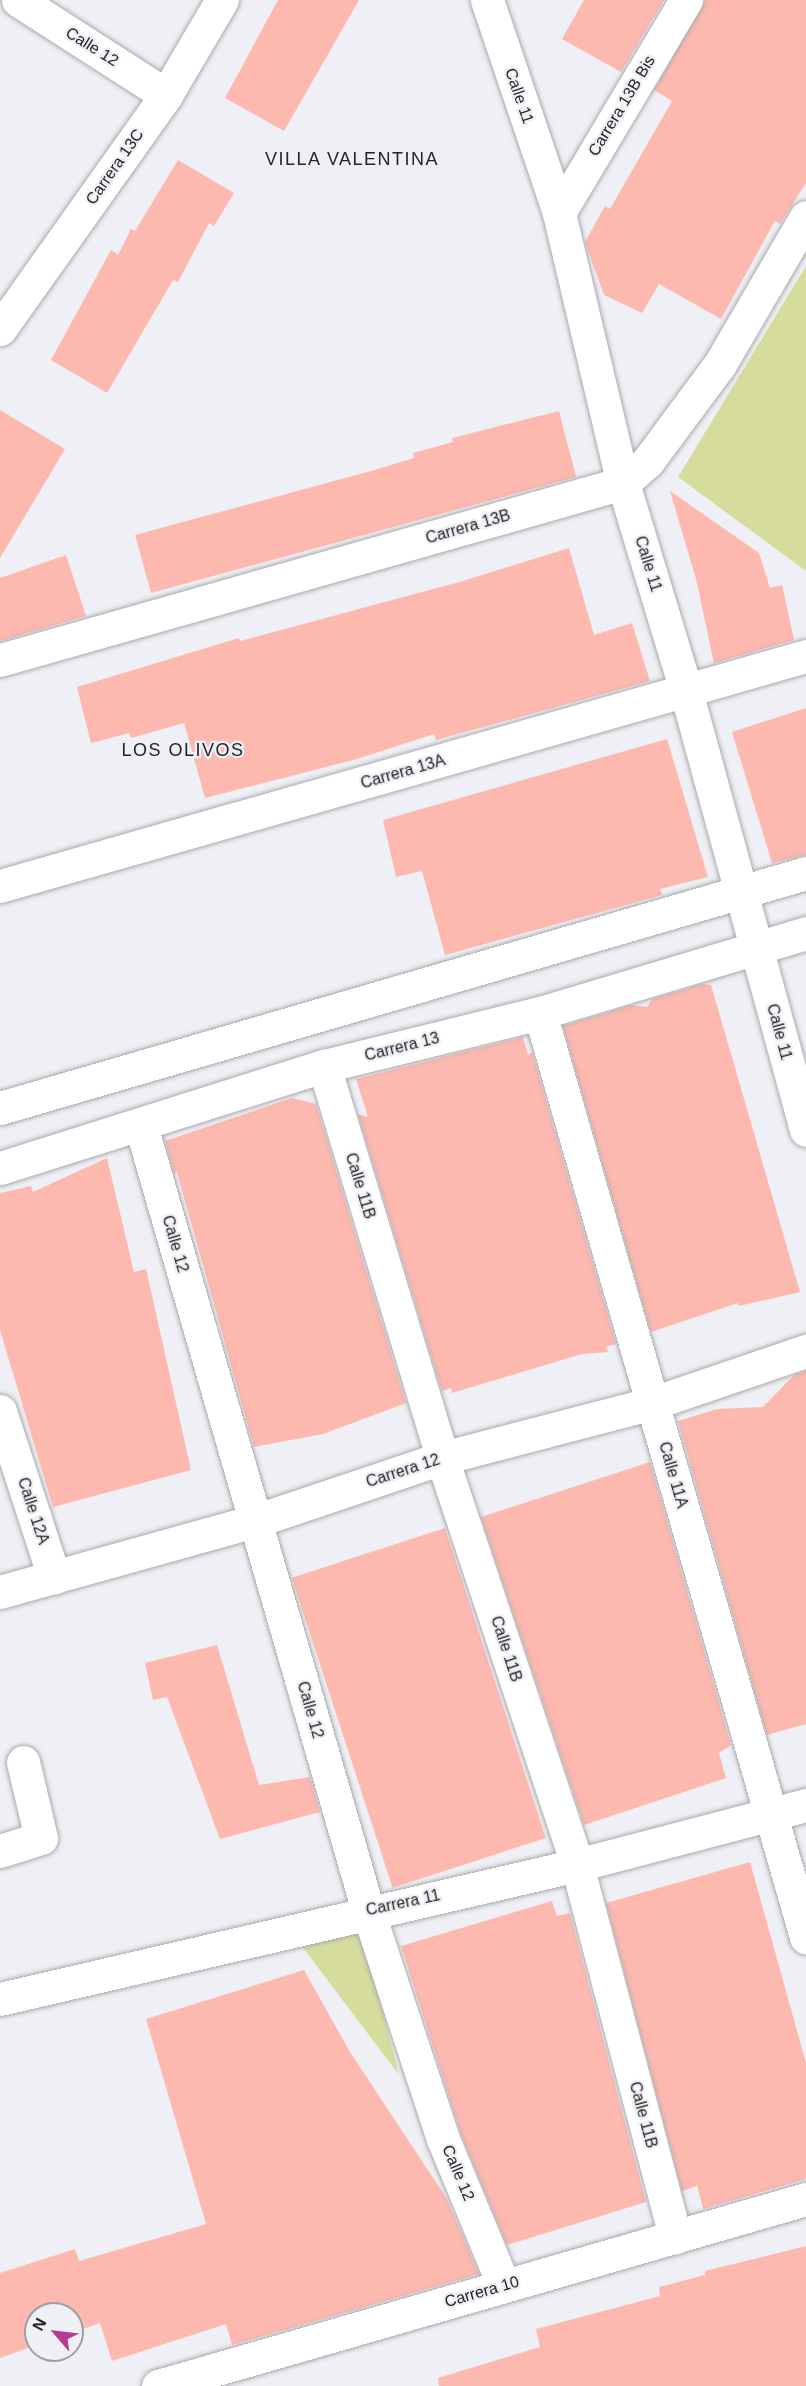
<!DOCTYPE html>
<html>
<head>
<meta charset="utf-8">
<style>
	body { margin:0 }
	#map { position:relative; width:806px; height:2386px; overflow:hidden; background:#eff0f5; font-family:Arial,sans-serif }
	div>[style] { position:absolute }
	.green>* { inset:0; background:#d6dd9c }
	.building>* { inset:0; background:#fdb8af; transform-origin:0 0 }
	.roads { filter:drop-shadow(0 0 2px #a9aaae) drop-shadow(0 0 2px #a9aaae) }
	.minor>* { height:33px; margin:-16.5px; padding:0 16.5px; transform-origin:16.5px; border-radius:16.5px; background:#fff }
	span { translate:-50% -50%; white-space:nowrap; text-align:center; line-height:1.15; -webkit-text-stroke:4.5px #eff0f5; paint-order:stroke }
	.street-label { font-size:16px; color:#242527 }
	.neighbourhood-label { font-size:18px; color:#242527; letter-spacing:1.5px }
	.north { position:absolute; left:24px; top:2302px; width:60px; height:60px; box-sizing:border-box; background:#eff0f5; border:2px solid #9e9fa3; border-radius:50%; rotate:298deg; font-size:16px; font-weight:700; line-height:24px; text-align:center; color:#242527 }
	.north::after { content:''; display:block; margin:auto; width:21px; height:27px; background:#b53d91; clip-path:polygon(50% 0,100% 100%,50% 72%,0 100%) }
</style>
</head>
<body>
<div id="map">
	<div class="green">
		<i style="clip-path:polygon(806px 266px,806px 571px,678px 477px)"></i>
		<i style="clip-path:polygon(361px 1928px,399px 2075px,301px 1945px)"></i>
	</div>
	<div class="building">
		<i style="clip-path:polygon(278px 0,359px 0,284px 131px,225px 98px)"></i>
		<i style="clip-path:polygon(584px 0,664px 0,621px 72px,562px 39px)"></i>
		<i style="clip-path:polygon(705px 0,806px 0,806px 183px,780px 224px,775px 221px,721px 319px,659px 284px,642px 313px,604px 295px,585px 242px,605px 206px,610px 209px,672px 101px,654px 90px)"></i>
		<i style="clip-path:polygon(178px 160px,234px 193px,214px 226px,209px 223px,178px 282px,173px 280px,107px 393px,51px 360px,111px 250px,118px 255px,131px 229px,135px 231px)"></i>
		<i style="clip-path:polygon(0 410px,65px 449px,0 558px)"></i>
		<i style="clip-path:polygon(559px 411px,576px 477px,151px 593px,135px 535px,371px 471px,414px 458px,413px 453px,453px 442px,452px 438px)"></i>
		<i style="clip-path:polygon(670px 491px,759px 553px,770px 588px,782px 585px,794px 640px,714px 663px,696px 579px)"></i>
		<i style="clip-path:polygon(569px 548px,594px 635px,632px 623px,650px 681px,436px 740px,434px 734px,357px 759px,205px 798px,184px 723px,131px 738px,129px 733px,91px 743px,77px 687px,239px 638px,240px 641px,463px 581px)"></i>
		<i style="clip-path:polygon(66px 555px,86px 616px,0 641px,0 578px)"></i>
		<i style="clip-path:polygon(806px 708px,806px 855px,772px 863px,732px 732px)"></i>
		<i style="clip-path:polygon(667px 739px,708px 877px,660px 889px,662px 895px,445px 955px,422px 871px,396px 877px,383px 820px)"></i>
		<i style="clip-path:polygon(703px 984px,711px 985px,800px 1292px,739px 1306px,738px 1303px,651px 1332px,563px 1026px,632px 1005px,647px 1007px,652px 999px)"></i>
		<i style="clip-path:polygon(523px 1037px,528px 1055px,532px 1052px,616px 1344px,606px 1347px,608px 1352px,582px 1354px,452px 1393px,451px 1388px,442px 1391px,358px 1114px,368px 1117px,356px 1079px)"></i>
		<i style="clip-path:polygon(292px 1098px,316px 1104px,406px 1403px,323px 1434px,254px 1447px,177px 1172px,174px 1173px,165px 1141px)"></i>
		<i style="clip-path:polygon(107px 1158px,134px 1272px,146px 1269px,191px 1470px,53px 1507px,0 1330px,0 1193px,31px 1186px,33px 1192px)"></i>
		<i style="clip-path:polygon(806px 1371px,806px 1724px,767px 1735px,678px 1421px,717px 1409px,763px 1407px,794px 1375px)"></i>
		<i style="clip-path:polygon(650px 1462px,731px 1745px,719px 1753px,726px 1778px,584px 1825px,481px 1517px)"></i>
		<i style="left:445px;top:1528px;width:326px;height:161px;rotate:72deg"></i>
		<i style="clip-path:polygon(217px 1645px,259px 1785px,310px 1777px,320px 1812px,220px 1839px,167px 1697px,153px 1700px,145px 1663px)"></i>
		<i style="clip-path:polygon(750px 1862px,806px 2063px,806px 2179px,703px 2209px,697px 2186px,682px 2191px,606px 1903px)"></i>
		<i style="clip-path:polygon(552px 1901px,557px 1916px,570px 1913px,646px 2202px,507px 2245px,461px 2134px,401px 1946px)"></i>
		<i style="clip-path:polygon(304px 1970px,350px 2052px,447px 2199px,479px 2274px,232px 2345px,226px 2324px,112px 2361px,100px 2323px,72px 2333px,72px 2314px,36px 2314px,36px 2345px,0 2358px,0 2273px,75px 2249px,79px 2261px,206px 2224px,146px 2019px)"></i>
		<i style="clip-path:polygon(806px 2246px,806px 2386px,439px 2386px,438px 2378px,540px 2347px,536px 2329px,660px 2296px,659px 2287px,705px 2275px,705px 2271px)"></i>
	</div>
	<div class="roads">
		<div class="minor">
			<i style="left:18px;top:0;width:176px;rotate:32.7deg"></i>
			<i style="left:487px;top:0;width:225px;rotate:71.3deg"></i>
			<i style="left:559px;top:213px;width:277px;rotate:76.7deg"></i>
			<i style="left:623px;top:483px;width:217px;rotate:73.1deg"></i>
			<i style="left:686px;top:691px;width:455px;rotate:74.7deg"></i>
			<i style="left:559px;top:213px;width:248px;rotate:-59.2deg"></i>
			<i style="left:0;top:329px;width:287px;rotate:-54.6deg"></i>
			<i style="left:166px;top:95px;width:110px;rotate:-59.5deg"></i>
			<i style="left:0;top:660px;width:648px;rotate:-15.86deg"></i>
			<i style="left:623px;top:483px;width:33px;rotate:-41deg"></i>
			<i style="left:648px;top:461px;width:121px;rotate:-53.4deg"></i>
			<i style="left:720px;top:364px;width:170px;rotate:-59.7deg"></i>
			<i style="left:0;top:886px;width:838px;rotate:-15.93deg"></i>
			<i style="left:540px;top:1013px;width:962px;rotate:73.94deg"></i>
			<i style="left:324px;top:1066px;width:409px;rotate:73.2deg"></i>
			<i style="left:442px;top:1458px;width:429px;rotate:71.6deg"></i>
			<i style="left:577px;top:1865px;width:385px;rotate:75.2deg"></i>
			<i style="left:0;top:1108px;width:840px;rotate:-16.25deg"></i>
			<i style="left:141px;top:1126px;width:817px;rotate:73.87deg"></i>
			<i style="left:368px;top:1911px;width:240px;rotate:71.8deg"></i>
			<i style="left:443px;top:2139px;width:159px;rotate:67.5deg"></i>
			<i style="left:0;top:1168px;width:340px;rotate:-17.5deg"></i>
			<i style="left:324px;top:1066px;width:222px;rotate:-13.8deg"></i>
			<i style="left:540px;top:1013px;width:278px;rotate:-16.7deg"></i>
			<i style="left:0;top:1411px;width:175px;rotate:72deg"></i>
			<i style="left:0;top:1592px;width:265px;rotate:-15.6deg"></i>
			<i style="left:255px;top:1521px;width:197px;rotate:-18.6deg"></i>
			<i style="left:442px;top:1458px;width:218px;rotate:-14.6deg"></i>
			<i style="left:653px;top:1403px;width:162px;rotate:-18.8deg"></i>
			<i style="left:0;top:1851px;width:43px;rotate:-17.6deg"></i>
			<i style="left:41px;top:1838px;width:78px;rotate:-103.3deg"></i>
			<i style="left:0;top:1999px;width:592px;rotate:-13.07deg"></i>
			<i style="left:577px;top:1865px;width:237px;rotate:-14.7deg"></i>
			<i style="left:158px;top:2386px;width:674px;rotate:-16.1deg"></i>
		</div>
	</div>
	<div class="street-label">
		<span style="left:92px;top:47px;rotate:32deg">Calle 12</span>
		<span style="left:519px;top:96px;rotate:71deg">Calle 11</span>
		<span style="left:622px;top:106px;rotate:-59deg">Carrera 13B Bis</span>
		<span style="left:115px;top:167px;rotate:-55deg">Carrera 13C</span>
		<span style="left:468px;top:527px;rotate:-16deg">Carrera 13B</span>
		<span style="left:648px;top:564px;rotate:73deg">Calle 11</span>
		<span style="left:403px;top:772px;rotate:-16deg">Carrera 13A</span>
		<span style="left:779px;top:1032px;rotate:75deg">Calle 11</span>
		<span style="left:402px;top:1047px;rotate:-14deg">Carrera 13</span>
		<span style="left:360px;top:1186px;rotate:73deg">Calle 11B</span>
		<span style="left:175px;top:1244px;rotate:74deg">Calle 12</span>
		<span style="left:403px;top:1471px;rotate:-18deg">Carrera 12</span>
		<span style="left:673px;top:1475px;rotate:74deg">Calle 11A</span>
		<span style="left:33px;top:1511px;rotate:72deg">Calle 12A</span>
		<span style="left:506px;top:1649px;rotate:72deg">Calle 11B</span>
		<span style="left:310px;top:1710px;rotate:74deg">Calle 12</span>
		<span style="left:403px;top:1903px;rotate:-12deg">Carrera 11</span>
		<span style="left:643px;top:2115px;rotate:75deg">Calle 11B</span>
		<span style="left:458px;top:2173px;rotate:67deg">Calle 12</span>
		<span style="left:482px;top:2292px;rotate:-16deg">Carrera 10</span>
	</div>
	<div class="neighbourhood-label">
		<span style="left:352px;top:159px">VILLA VALENTINA</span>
		<span style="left:183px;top:750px">LOS OLIVOS</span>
	</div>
	<div class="north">N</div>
</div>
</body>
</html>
